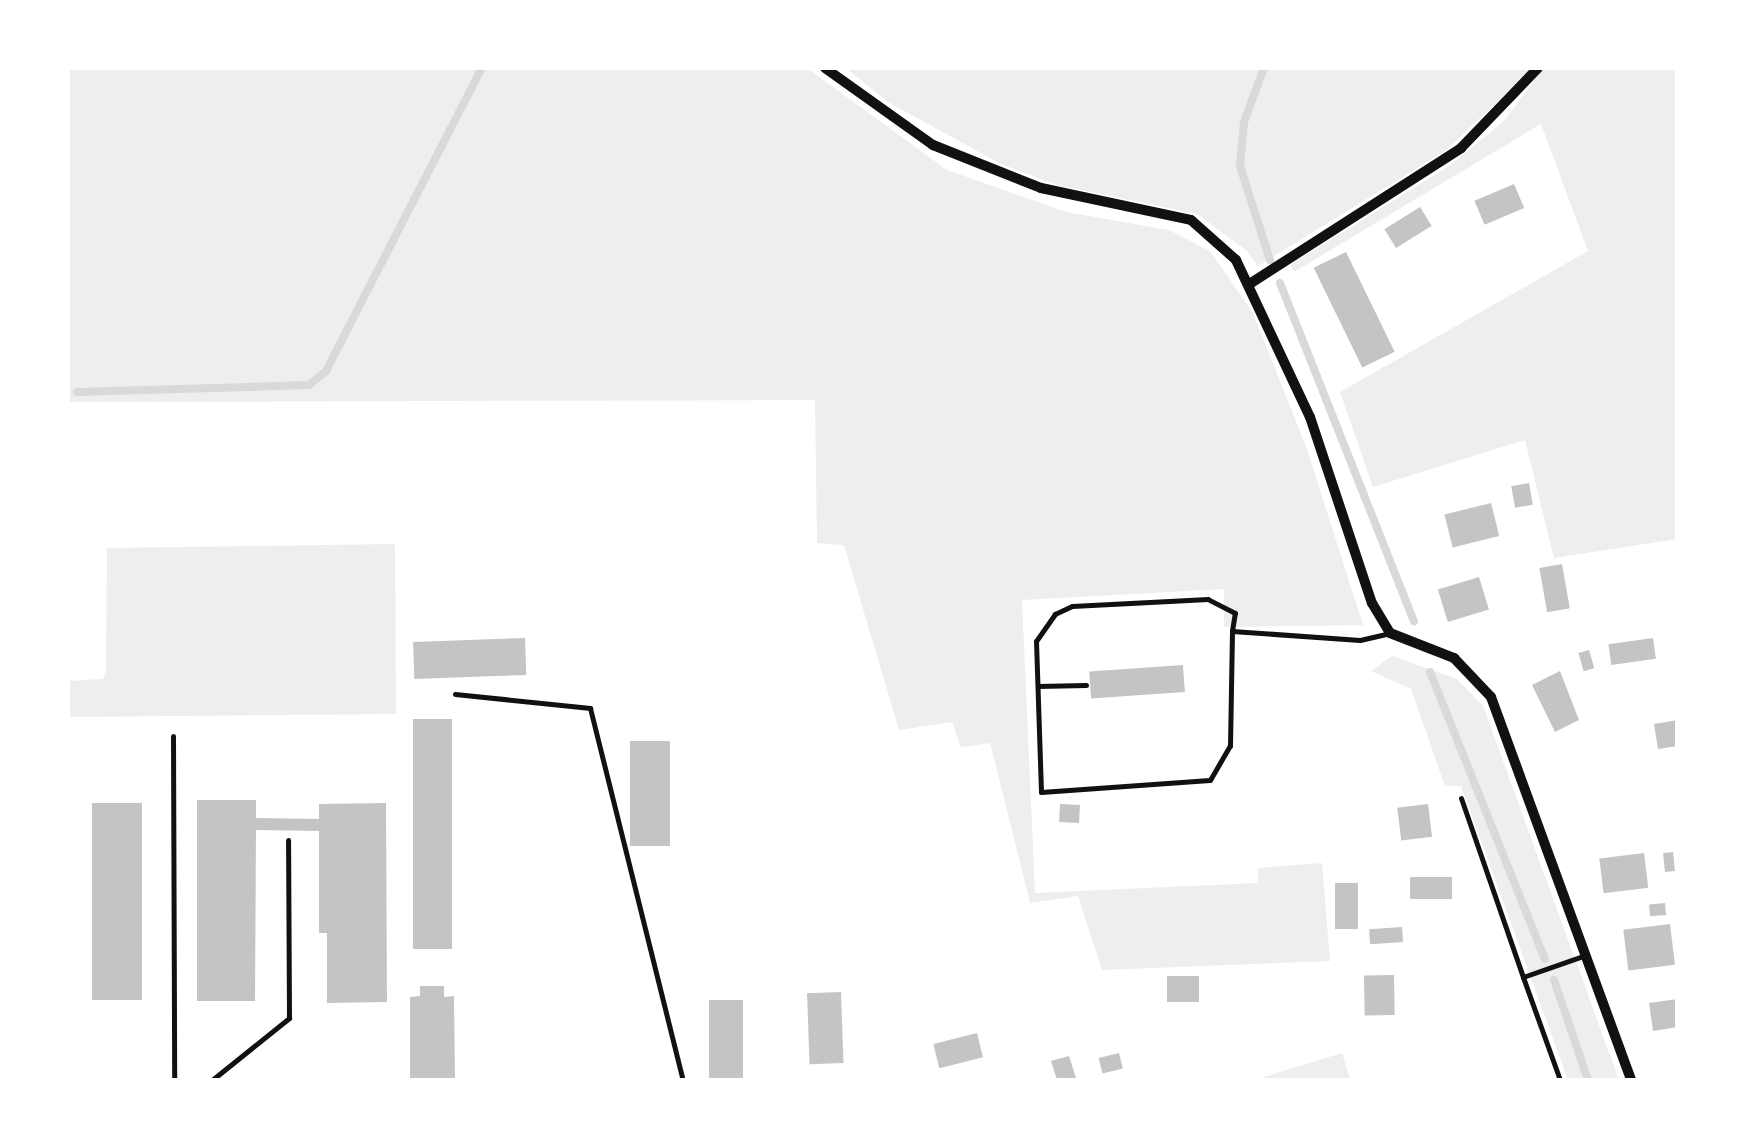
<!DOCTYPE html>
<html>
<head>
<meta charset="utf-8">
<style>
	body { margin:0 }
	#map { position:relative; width:1745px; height:1148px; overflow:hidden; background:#fff; font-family:Roboto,sans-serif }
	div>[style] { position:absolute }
	.green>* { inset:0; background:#eee; transform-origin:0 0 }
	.stream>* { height:8px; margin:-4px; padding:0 4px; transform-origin:4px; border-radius:4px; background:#d9d9d9 }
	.building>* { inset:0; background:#c4c4c4; transform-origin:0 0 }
	.service>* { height:5px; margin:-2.5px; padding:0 2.5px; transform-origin:2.5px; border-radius:2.5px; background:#111 }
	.minor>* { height:10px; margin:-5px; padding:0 5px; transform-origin:5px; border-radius:5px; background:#111 }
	span { translate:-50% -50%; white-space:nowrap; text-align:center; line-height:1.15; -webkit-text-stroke:9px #fff; paint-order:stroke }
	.frame { position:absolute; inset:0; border:70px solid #fff; pointer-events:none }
</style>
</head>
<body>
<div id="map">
	<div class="green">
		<i style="clip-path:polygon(68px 68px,807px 68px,947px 170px,1066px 212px,1169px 230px,1210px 251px,1253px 313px,1307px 449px,1363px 625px,1224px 627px,1224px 589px,1022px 600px,1035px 893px,1258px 883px,1258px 868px,1322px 863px,1330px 961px,1102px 970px,1078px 896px,1030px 903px,990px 743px,961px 747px,952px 722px,899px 730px,844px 545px,817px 543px,815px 400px,68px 402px)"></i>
		<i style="clip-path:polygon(846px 68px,1532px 68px,1448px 149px,1258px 266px,1247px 251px,1197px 214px,1057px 185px,1001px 164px,888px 102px)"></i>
		<i style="clip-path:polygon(1544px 68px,1677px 68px,1677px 539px,1554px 558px,1525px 440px,1373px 487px,1340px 392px,1588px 251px,1541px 124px,1294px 272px,1290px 265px,1449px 166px,1503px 122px)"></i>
		<i style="clip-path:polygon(395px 544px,396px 714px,68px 717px,68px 681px,103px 679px,106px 672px,107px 548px)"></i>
		<i style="clip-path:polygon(1392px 656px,1457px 679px,1483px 706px,1619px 1080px,1568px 1080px,1461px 786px,1445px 786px,1411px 689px,1371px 671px)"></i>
		<i style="left:1342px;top:1053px;width:28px;height:212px;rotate:73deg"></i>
	</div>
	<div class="stream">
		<i style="left:1264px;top:68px;width:58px;rotate:110.3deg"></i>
		<i style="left:1244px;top:122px;width:44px;rotate:95.2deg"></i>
		<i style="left:1240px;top:166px;width:99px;rotate:72.3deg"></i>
		<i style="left:1280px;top:283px;width:364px;rotate:68.4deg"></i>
		<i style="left:77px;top:392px;width:232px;rotate:-1.7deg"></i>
		<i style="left:309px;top:385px;width:22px;rotate:-39deg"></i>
		<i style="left:326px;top:371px;width:341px;rotate:-62.8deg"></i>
		<i style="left:1430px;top:672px;width:309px;rotate:68.2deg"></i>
		<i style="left:1554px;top:980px;width:106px;rotate:71.2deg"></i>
	</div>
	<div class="building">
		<i style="left:1514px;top:184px;width:26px;height:43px;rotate:67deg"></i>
		<i style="left:1420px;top:207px;width:22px;height:42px;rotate:58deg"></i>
		<i style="left:1346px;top:252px;width:111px;height:36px;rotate:64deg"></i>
		<i style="left:1529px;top:483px;width:22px;height:18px;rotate:80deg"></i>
		<i style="left:1491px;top:503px;width:34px;height:48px;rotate:76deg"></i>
		<i style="left:1562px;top:564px;width:45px;height:23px;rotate:80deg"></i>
		<i style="left:1479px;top:577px;width:34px;height:43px;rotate:73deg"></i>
		<i style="left:525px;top:638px;width:37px;height:112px;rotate:88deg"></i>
		<i style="left:1653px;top:638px;width:21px;height:45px;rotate:82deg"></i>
		<i style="left:1589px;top:650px;width:19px;height:11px;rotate:74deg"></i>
		<i style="left:1183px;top:665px;width:27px;height:94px;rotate:86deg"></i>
		<i style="clip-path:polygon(1560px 671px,1579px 720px,1555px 732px,1532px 685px)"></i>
		<i style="left:452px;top:719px;width:230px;height:39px;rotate:90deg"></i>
		<i style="clip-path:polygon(1678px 720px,1678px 746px,1658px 749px,1654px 724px)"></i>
		<i style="left:630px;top:741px;width:40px;height:105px"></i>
		<i style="clip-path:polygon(197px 800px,256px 800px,256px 818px,319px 819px,319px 804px,386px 803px,387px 1002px,327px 1003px,327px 933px,319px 933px,319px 831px,256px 830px,255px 1001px,197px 1001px)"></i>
		<i style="left:92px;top:803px;width:50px;height:197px"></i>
		<i style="left:1060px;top:804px;width:20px;height:18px;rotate:3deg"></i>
		<i style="left:1428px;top:804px;width:33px;height:31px;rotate:83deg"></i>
		<i style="left:1673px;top:852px;width:19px;height:10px;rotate:84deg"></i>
		<i style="left:1644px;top:853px;width:35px;height:45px;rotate:83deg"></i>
		<i style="left:1410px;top:877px;width:42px;height:22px"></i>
		<i style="left:1335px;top:883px;width:23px;height:46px"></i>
		<i style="left:1665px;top:903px;width:12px;height:16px;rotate:85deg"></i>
		<i style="left:1670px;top:924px;width:41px;height:47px;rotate:83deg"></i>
		<i style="left:1402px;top:927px;width:15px;height:33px;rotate:86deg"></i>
		<i style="left:1394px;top:975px;width:40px;height:30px;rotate:89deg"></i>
		<i style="left:1167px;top:976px;width:32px;height:26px"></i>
		<i style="clip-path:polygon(420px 986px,444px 986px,444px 997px,454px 996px,455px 1080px,410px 1080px,410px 997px,420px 996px)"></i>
		<i style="left:841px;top:992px;width:71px;height:34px;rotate:88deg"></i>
		<i style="clip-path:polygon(1678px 999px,1678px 1027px,1653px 1031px,1649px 1003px)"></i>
		<i style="left:709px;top:1000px;width:34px;height:80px"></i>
		<i style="left:977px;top:1033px;width:25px;height:45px;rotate:76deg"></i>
		<i style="left:1119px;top:1053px;width:16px;height:21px;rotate:76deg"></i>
		<i style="clip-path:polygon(1069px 1056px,1076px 1078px,1057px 1080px,1051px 1061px)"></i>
	</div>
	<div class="service">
		<i style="left:1232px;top:631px;width:18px;rotate:-81deg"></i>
		<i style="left:1235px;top:613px;width:30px;rotate:-153deg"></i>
		<i style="left:1208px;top:599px;width:136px;rotate:177.1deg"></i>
		<i style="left:1072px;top:606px;width:19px;rotate:155deg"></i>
		<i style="left:1055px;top:614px;width:33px;rotate:125deg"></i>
		<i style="left:1036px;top:641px;width:151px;rotate:88.1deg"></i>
		<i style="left:1041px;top:792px;width:169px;rotate:-4.1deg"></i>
		<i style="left:1210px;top:780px;width:39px;rotate:-60deg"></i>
		<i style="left:1230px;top:746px;width:115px;rotate:-89deg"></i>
		<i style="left:1232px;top:631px;width:128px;rotate:4deg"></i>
		<i style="left:1360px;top:640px;width:31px;rotate:-13deg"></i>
		<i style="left:1038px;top:686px;width:48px;rotate:-1.2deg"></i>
		<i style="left:455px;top:694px;width:136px;rotate:5.9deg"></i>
		<i style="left:590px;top:708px;width:383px;rotate:76deg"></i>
		<i style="left:173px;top:736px;width:344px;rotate:89.8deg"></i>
		<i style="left:1461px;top:798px;width:189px;rotate:70.9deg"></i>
		<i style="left:212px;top:1080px;width:99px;rotate:-38.8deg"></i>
		<i style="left:289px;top:1018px;width:178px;rotate:-90.3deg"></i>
		<i style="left:1560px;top:1080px;width:109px;rotate:-109.8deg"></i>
		<i style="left:1523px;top:977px;width:67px;rotate:-19.2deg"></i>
	</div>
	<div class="minor">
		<i style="left:825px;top:68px;width:133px;rotate:35.5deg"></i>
		<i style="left:933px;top:145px;width:116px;rotate:21.7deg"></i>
		<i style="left:1041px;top:188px;width:153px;rotate:12deg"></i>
		<i style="left:1191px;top:220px;width:60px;rotate:41.6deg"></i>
		<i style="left:1236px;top:260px;width:174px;rotate:64.8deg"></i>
		<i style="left:1310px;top:417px;width:196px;rotate:71.6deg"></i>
		<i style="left:1372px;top:603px;width:35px;rotate:59deg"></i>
		<i style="left:1390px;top:633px;width:69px;rotate:21.3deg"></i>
		<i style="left:1454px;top:658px;width:54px;rotate:46.5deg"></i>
		<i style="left:1491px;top:697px;width:408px;rotate:69.9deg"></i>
		<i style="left:1251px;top:283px;width:250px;rotate:-32.7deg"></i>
		<i style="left:1461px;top:148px;width:111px;rotate:-46.1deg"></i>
	</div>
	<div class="frame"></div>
</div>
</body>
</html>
